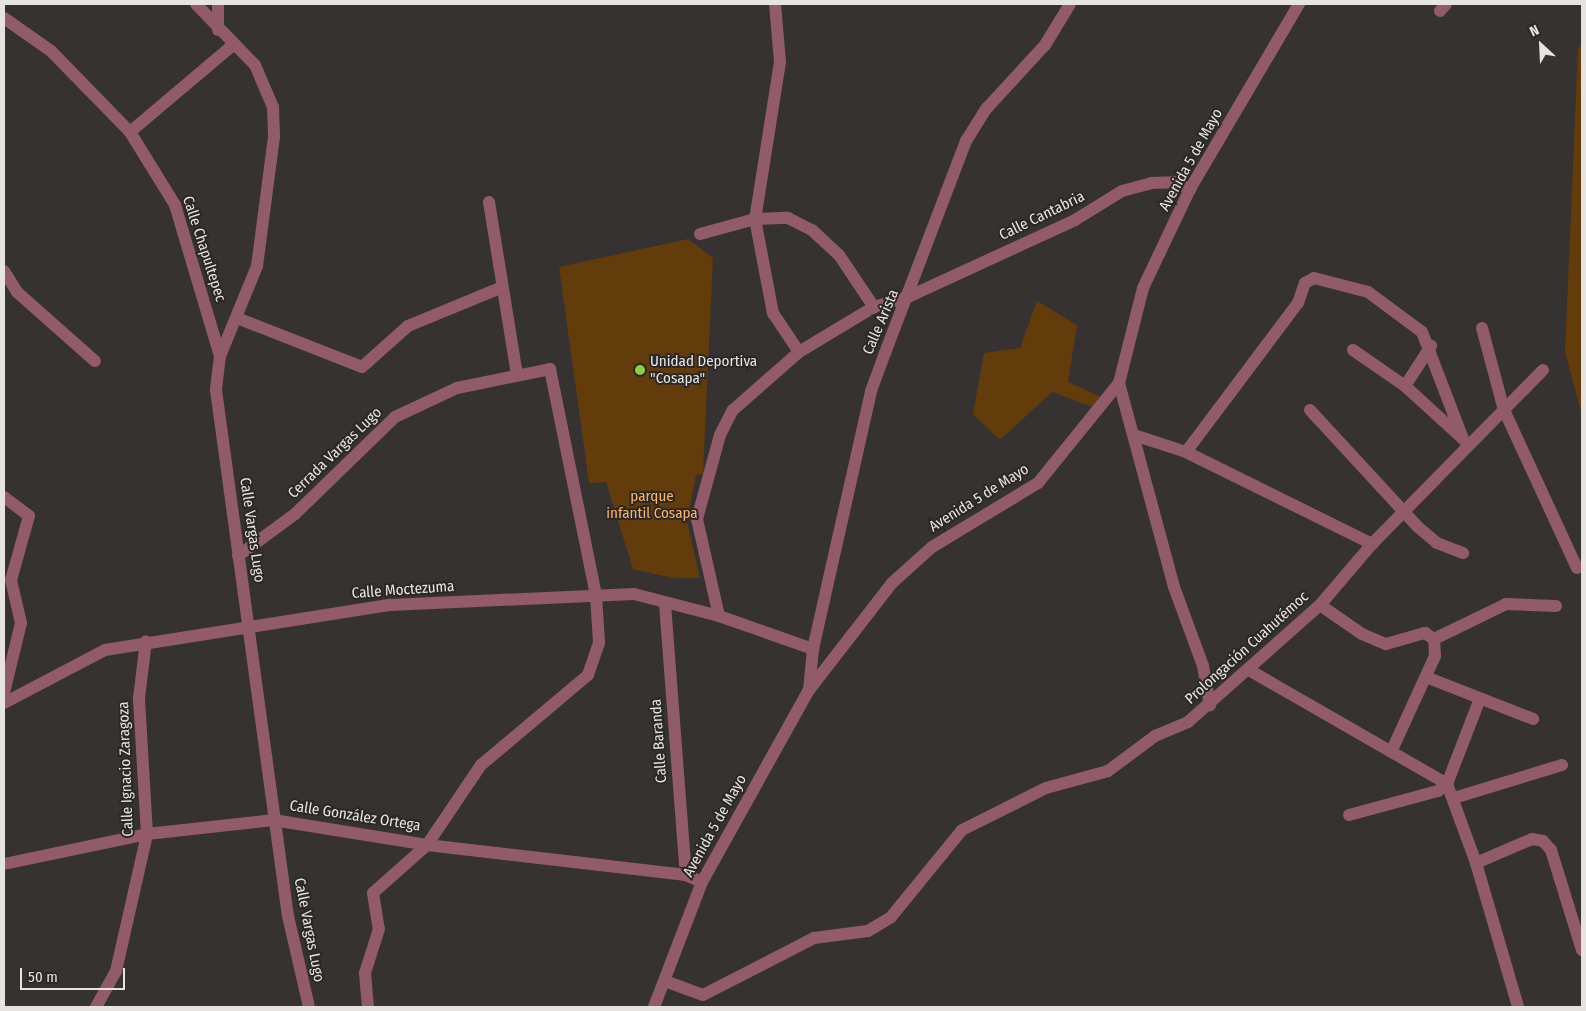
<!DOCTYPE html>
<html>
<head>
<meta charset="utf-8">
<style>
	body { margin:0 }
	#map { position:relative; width:1586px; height:1011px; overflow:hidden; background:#363232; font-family:"Fira Sans Condensed",sans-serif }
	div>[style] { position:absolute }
	.green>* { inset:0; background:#623c0b }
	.minor>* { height:12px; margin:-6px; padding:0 6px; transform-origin:6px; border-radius:6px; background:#915b69 }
	.dots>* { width:14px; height:14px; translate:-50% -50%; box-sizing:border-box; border:2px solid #2c2828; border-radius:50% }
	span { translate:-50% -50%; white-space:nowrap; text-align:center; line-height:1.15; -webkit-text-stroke:4px #2c2828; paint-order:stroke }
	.street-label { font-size:15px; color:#e6e4e3 }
	.poi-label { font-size:15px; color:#e6e4e3 }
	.left { translate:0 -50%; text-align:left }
	.park-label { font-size:15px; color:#feb461 }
	.frame { position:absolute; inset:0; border:5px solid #e6e4e3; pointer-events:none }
	.north { position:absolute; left:1516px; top:20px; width:50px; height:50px; -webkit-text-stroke:4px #2c2828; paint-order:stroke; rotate:335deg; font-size:14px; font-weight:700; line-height:20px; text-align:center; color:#e6e4e3 }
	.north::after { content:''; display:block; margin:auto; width:18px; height:22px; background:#e6e4e3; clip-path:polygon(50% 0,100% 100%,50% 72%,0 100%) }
	.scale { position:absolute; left:20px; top:968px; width:105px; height:22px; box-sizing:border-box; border:2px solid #e6e4e3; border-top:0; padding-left:6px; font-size:15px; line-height:18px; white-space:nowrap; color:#e6e4e3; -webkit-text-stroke:4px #2c2828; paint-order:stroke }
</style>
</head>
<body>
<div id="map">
	<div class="green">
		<i style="clip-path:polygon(1582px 44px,1582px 415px,1565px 352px,1578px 49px)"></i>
		<i style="clip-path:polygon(688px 239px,713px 258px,703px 474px,696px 475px,687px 521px,700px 578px,673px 578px,633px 569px,606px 482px,589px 483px,559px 267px)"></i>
		<i style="clip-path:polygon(1037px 301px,1077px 325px,1068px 382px,1103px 398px,1098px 409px,1052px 392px,1000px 440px,973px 414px,984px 353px,1020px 348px)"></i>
	</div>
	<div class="minor">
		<i style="left:196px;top:4px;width:85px;rotate:46deg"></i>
		<i style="left:255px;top:65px;width:46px;rotate:66.8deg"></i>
		<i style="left:273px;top:107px;width:30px;rotate:88deg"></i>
		<i style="left:274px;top:137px;width:130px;rotate:97.5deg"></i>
		<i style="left:257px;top:266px;width:97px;rotate:112.3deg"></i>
		<i style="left:220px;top:356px;width:34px;rotate:97deg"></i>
		<i style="left:216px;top:390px;width:531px;rotate:82.21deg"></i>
		<i style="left:288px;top:916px;width:93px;rotate:77deg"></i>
		<i style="left:775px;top:4px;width:58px;rotate:85.1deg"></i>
		<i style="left:780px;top:62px;width:159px;rotate:99deg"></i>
		<i style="left:755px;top:219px;width:96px;rotate:79.2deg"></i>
		<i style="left:773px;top:313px;width:47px;rotate:56.3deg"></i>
		<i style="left:1440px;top:11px;width:9px;rotate:-49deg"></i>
		<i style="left:4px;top:18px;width:57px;rotate:35.1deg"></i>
		<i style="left:51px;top:51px;width:113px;rotate:45.7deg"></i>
		<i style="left:130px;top:132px;width:86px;rotate:58.3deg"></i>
		<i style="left:175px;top:205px;width:158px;rotate:73.4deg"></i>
		<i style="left:218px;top:30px;width:26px;rotate:-90deg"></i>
		<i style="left:130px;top:132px;width:135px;rotate:-40.2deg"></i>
		<i style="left:489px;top:202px;width:174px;rotate:80.8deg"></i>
		<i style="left:700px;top:234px;width:57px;rotate:-15.3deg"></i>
		<i style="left:755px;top:219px;width:33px;rotate:-2deg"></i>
		<i style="left:788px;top:218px;width:27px;rotate:27deg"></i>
		<i style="left:812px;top:230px;width:37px;rotate:43deg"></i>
		<i style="left:839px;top:255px;width:63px;rotate:56.1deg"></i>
		<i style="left:4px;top:271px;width:25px;rotate:58deg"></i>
		<i style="left:17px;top:292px;width:104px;rotate:41.5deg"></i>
		<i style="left:237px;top:318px;width:134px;rotate:21.4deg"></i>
		<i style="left:362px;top:367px;width:62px;rotate:-41.7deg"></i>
		<i style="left:408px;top:326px;width:100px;rotate:-22.4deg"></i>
		<i style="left:1482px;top:328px;width:85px;rotate:75deg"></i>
		<i style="left:1504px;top:410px;width:174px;rotate:65.2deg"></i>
		<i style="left:1353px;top:350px;width:63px;rotate:34.7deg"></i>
		<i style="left:1405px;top:386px;width:77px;rotate:42.4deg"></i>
		<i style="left:1119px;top:383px;width:211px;rotate:74.9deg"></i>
		<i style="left:1174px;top:587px;width:84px;rotate:69.8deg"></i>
		<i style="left:1203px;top:666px;width:40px;rotate:80deg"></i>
		<i style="left:1405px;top:386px;width:48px;rotate:-57deg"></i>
		<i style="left:1310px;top:410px;width:159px;rotate:47.3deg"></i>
		<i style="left:1418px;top:527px;width:25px;rotate:40deg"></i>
		<i style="left:1437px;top:543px;width:28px;rotate:21deg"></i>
		<i style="left:1137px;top:436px;width:52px;rotate:18.1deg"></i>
		<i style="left:1186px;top:452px;width:208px;rotate:26.3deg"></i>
		<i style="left:1186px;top:452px;width:186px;rotate:-53.1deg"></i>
		<i style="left:1298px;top:303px;width:21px;rotate:-71deg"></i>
		<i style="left:1305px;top:283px;width:10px;rotate:-29deg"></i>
		<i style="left:1314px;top:278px;width:56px;rotate:14.5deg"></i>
		<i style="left:1368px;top:292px;width:67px;rotate:36.5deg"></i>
		<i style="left:1422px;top:332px;width:115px;rotate:69deg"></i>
		<i style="left:4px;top:497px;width:31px;rotate:37deg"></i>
		<i style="left:29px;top:516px;width:66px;rotate:105.7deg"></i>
		<i style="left:11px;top:580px;width:44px;rotate:76.9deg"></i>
		<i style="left:21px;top:623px;width:72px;rotate:103.7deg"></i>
		<i style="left:238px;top:556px;width:71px;rotate:-36.4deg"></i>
		<i style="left:295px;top:514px;width:139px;rotate:-44.1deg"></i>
		<i style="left:395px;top:417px;width:68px;rotate:-25.1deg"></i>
		<i style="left:457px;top:388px;width:95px;rotate:-11.5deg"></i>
		<i style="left:550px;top:369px;width:232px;rotate:78.5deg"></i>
		<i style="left:596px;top:596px;width:47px;rotate:86.3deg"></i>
		<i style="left:599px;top:643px;width:34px;rotate:109deg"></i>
		<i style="left:588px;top:675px;width:140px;rotate:139.9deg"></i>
		<i style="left:481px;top:765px;width:97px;rotate:124deg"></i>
		<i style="left:427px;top:845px;width:72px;rotate:138.4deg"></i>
		<i style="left:373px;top:893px;width:36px;rotate:81deg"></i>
		<i style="left:379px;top:929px;width:46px;rotate:107.7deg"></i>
		<i style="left:365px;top:973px;width:34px;rotate:85deg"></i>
		<i style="left:665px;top:604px;width:272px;rotate:85.6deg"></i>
		<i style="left:1320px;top:605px;width:51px;rotate:34.6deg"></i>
		<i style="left:1362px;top:634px;width:26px;rotate:23deg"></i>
		<i style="left:1386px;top:644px;width:41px;rotate:-15.8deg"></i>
		<i style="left:1425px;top:633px;width:11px;rotate:34deg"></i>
		<i style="left:719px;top:616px;width:99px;rotate:-102.8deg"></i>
		<i style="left:697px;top:519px;width:87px;rotate:-74.7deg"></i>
		<i style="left:720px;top:435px;width:28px;rotate:-63deg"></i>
		<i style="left:733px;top:410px;width:88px;rotate:-41.3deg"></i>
		<i style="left:799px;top:352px;width:87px;rotate:-31deg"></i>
		<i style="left:874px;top:307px;width:38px;rotate:-17deg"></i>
		<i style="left:910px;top:296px;width:182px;rotate:-24.7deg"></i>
		<i style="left:1075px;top:220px;width:55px;rotate:-31.7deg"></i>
		<i style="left:1122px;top:191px;width:30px;rotate:-15deg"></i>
		<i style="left:1151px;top:183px;width:24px;rotate:-2deg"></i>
		<i style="left:1175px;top:182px;width:17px;rotate:25deg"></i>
		<i style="left:1434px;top:639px;width:80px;rotate:-25.9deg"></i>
		<i style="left:1506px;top:604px;width:50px;rotate:2.3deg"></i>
		<i style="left:1249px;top:670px;width:228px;rotate:29.9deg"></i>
		<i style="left:1447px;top:784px;width:84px;rotate:69.8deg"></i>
		<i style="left:1476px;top:863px;width:150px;rotate:73.7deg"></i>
		<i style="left:1426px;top:677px;width:115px;rotate:21.4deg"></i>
		<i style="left:809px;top:690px;width:41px;rotate:-84.4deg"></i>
		<i style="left:813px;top:649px;width:264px;rotate:-77.3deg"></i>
		<i style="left:871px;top:391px;width:40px;rotate:-69.8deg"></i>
		<i style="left:885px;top:353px;width:227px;rotate:-69.1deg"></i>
		<i style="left:966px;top:141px;width:39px;rotate:-58deg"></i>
		<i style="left:987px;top:108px;width:86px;rotate:-47.4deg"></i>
		<i style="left:1045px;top:45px;width:48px;rotate:-58.6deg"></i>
		<i style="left:4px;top:703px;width:114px;rotate:-27.7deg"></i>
		<i style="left:105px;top:650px;width:289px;rotate:-9deg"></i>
		<i style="left:390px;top:605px;width:244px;rotate:-2.6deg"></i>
		<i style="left:634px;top:594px;width:88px;rotate:14.5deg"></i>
		<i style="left:719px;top:616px;width:100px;rotate:19.3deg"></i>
		<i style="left:1392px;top:750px;width:103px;rotate:-65.4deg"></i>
		<i style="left:1435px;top:656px;width:17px;rotate:-93deg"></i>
		<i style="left:1454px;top:798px;width:113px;rotate:-17deg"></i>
		<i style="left:1349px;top:815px;width:92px;rotate:-15.1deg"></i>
		<i style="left:1438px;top:791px;width:11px;rotate:-38deg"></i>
		<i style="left:1447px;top:784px;width:89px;rotate:-68.9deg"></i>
		<i style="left:1476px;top:863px;width:61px;rotate:-23.2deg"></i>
		<i style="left:1532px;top:839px;width:11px;rotate:10deg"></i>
		<i style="left:1543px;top:841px;width:12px;rotate:48deg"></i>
		<i style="left:1551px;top:850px;width:105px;rotate:72.8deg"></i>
		<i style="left:4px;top:864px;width:146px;rotate:-11.8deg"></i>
		<i style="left:147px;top:834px;width:127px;rotate:-6.3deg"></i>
		<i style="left:273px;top:820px;width:156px;rotate:9.2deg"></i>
		<i style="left:427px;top:845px;width:261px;rotate:6.6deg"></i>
		<i style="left:686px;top:875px;width:17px;rotate:24deg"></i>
		<i style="left:665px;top:981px;width:40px;rotate:20.2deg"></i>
		<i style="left:703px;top:995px;width:125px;rotate:-27.2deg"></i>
		<i style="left:814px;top:938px;width:54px;rotate:-7.4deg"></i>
		<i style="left:868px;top:931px;width:27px;rotate:-31deg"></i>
		<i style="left:891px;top:917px;width:112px;rotate:-50.8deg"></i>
		<i style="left:962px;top:830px;width:94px;rotate:-26.6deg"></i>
		<i style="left:1046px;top:788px;width:64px;rotate:-15.3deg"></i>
		<i style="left:1108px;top:771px;width:59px;rotate:-36.7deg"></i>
		<i style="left:1155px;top:736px;width:36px;rotate:-23deg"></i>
		<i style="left:1188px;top:722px;width:176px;rotate:-41.6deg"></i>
		<i style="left:1320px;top:605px;width:80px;rotate:-49.6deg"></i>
		<i style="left:1372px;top:544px;width:244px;rotate:-45.5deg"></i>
		<i style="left:96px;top:1007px;width:41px;rotate:-60.9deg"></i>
		<i style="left:116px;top:971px;width:140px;rotate:-77.2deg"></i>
		<i style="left:147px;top:834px;width:136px;rotate:-93.4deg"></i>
		<i style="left:139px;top:698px;width:57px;rotate:-83deg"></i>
		<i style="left:654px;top:1007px;width:134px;rotate:-69deg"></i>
		<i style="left:702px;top:882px;width:220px;rotate:-60.9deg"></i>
		<i style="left:809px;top:690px;width:135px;rotate:-52.2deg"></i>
		<i style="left:892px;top:583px;width:54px;rotate:-42deg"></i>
		<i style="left:932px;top:547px;width:124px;rotate:-31.1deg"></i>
		<i style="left:1038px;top:483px;width:129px;rotate:-51deg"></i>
		<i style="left:1119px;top:383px;width:98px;rotate:-75.8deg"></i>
		<i style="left:1143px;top:288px;width:110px;rotate:-64.6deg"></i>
		<i style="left:1190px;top:189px;width:215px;rotate:-59.5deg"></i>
	</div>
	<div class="dots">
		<i style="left:640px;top:370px;background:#8ece43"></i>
	</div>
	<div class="street-label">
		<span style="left:1191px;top:160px;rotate:-61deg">Avenida 5 de Mayo</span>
		<span style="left:1042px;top:216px;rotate:-26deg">Calle Cantabria</span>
		<span style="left:204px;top:249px;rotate:72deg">Calle Chapultepec</span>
		<span style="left:881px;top:322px;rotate:-67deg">Calle Arista</span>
		<span style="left:335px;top:453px;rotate:-44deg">Cerrada Vargas Lugo</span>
		<span style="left:979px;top:498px;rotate:-32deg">Avenida 5 de Mayo</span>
		<span style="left:252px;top:530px;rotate:82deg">Calle Vargas Lugo</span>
		<span style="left:403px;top:590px;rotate:-4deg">Calle Moctezuma</span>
		<span style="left:1247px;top:648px;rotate:-42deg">Prolongación Cuahutémoc</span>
		<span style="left:659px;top:741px;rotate:-94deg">Calle Baranda</span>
		<span style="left:126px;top:769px;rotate:-92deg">Calle Ignacio Zaragoza</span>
		<span style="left:355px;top:816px;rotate:9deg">Calle González Ortega</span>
		<span style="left:715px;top:826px;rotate:-61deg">Avenida 5 de Mayo</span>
		<span style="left:309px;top:930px;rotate:79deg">Calle Vargas Lugo</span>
	</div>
	<div class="poi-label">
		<span class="left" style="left:650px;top:370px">Unidad Deportiva<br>"Cosapa"</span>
	</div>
	<div class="park-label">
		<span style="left:652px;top:505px">parque<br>infantil Cosapa</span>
	</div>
	<div class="frame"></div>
	<div class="north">N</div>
	<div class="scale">50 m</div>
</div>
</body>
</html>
